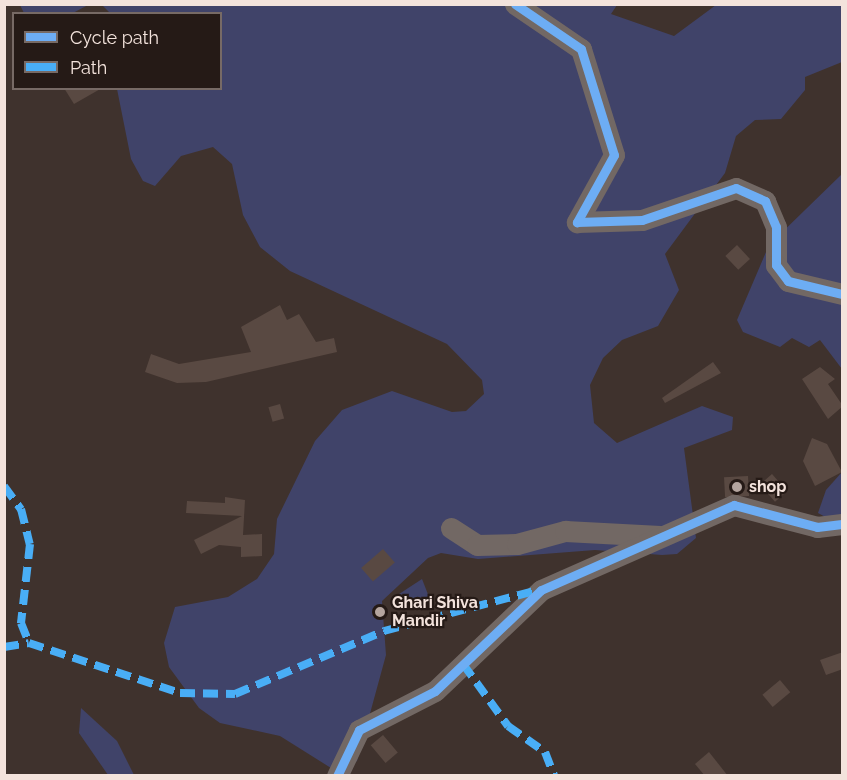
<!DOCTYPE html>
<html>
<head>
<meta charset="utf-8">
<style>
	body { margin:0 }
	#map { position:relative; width:847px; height:780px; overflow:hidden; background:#3f322d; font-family:Raleway,sans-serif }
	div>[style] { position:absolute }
	.green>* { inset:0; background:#404369 }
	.building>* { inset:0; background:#594942; transform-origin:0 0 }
	.minor>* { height:21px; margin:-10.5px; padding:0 10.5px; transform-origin:10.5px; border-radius:10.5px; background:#726864 }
	.quiet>* { height:8px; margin-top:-4px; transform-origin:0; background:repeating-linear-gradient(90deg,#49aef6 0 15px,transparent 0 23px) }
	.cycleway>* { height:9px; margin:-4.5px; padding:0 4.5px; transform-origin:4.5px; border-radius:4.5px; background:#6dadf4 }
	.dots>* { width:16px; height:16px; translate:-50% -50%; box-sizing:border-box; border:3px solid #251a16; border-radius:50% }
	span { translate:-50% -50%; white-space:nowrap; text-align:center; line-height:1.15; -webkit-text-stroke:4.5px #251a16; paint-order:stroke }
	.poi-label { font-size:16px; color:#f3e3dc; font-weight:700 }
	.left { translate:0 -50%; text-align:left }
	.frame { position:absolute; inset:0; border:6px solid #f3e3dc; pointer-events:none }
	.legend { position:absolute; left:12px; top:12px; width:210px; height:78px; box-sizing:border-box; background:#251a16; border:2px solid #776a65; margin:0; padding:8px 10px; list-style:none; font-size:18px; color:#f3e3dc }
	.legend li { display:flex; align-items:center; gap:12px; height:30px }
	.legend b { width:30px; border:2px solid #776a65 }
</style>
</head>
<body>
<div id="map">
	<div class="green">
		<i style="clip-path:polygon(20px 5px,20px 4px,88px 5px,71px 14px,24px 13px)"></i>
		<i style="clip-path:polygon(102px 5px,617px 5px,611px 14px,674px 36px,716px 5px,842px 5px,842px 62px,805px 77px,805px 90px,781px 119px,755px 120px,736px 136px,725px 173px,665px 254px,679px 290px,658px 326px,622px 340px,603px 358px,590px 385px,594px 423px,617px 443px,702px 406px,733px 417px,732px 430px,684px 448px,696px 538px,677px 554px,662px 555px,595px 550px,478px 559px,441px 553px,428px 558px,382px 601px,386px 655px,357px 761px,347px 767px,331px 768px,280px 736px,220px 723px,199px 708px,169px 667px,164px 643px,175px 607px,228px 597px,257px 579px,274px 554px,277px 519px,315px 441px,342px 410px,392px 391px,452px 412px,466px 411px,484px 394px,482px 380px,447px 344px,290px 271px,260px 247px,243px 215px,232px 164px,213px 147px,181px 156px,155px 186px,143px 181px,131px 159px,117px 89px,220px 88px,220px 14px,110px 13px)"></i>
		<i style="clip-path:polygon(842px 174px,842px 369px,820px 340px,809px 347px,792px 338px,780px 347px,743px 332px,737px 320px,769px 245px)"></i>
		<i style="clip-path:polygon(842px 472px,842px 518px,829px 519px,818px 513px,826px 490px)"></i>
		<i style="clip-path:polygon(422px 579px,431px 602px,403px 610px,393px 598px)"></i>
		<i style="clip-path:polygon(81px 708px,117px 741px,134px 775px,108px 775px,79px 733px)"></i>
	</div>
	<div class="building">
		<i style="clip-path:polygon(64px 88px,102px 88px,74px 104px)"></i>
		<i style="left:737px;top:245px;width:19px;height:16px;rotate:47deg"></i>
		<i style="clip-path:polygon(280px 305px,287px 320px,299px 314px,316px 342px,334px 338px,337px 352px,206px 382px,177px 383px,145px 372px,151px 354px,179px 364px,251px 352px,241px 327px)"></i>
		<i style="clip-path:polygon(713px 362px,721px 373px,665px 403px,662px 398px)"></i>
		<i style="clip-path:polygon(820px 367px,835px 379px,828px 384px,843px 406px,828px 419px,802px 379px)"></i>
		<i style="left:280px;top:404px;width:15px;height:12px;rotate:74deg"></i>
		<i style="clip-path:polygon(812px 438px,827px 444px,842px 472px,815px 486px,803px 461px)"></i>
		<i style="left:772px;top:474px;width:23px;height:16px;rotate:49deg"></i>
		<i style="left:748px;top:476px;width:20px;height:24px;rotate:87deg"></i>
		<i style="clip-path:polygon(225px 497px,245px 500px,243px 535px,262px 534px,262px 556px,241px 557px,241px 547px,219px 545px,201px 554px,194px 540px,242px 516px,186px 513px,187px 501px,225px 503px)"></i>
		<i style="left:383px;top:549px;width:18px;height:29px;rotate:49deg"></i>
		<i style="clip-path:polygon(843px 652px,843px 669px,826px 675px,820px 660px)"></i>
		<i style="left:780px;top:680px;width:16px;height:23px;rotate:50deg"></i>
		<i style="left:383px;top:735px;width:23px;height:16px;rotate:50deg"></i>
		<i style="clip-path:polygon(709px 752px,728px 776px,705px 776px,695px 764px)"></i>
	</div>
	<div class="minor">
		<i style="left:515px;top:4px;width:80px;rotate:34.3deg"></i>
		<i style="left:581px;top:49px;width:111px;rotate:72.7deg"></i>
		<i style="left:614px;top:155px;width:77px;rotate:118.9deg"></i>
		<i style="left:577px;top:222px;width:65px;rotate:-1.8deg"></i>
		<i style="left:642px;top:220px;width:99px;rotate:-18.8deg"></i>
		<i style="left:736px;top:188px;width:32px;rotate:24deg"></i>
		<i style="left:765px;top:201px;width:28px;rotate:67deg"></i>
		<i style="left:776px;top:227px;width:38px;rotate:90deg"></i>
		<i style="left:776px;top:265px;width:20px;rotate:53deg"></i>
		<i style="left:788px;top:281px;width:56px;rotate:13.5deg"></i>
		<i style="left:451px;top:528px;width:31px;rotate:33deg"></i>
		<i style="left:477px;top:545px;width:40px;rotate:-1.4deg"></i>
		<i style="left:517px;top:544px;width:50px;rotate:-15.2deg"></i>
		<i style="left:565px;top:531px;width:95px;rotate:3deg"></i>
		<i style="left:337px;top:776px;width:51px;rotate:-64.4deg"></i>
		<i style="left:359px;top:730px;width:85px;rotate:-27.2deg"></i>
		<i style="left:435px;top:691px;width:146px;rotate:-43.6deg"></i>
		<i style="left:541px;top:590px;width:211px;rotate:-23.8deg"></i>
		<i style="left:734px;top:505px;width:86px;rotate:14.8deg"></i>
		<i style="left:817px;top:527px;width:25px;rotate:-7deg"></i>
	</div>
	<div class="quiet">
		<i style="left:4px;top:486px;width:29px;rotate:54deg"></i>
		<i style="left:21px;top:509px;width:36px;rotate:76deg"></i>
		<i style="left:30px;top:544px;width:80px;rotate:96.5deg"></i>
		<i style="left:21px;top:623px;width:22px;rotate:68deg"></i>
		<i style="left:29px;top:643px;width:159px;rotate:18.3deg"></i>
		<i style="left:180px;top:693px;width:55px;rotate:1deg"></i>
		<i style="left:235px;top:694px;width:162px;rotate:-22.9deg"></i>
		<i style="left:384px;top:631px;width:159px;rotate:-14.9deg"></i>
		<i style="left:4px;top:647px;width:25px;rotate:-9deg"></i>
		<i style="left:463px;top:664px;width:77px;rotate:54deg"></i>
		<i style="left:508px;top:726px;width:45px;rotate:35.1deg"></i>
		<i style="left:545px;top:752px;width:26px;rotate:69deg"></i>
	</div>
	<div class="cycleway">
		<i style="left:515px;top:4px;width:80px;rotate:34.3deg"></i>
		<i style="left:581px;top:49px;width:111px;rotate:72.7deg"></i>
		<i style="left:614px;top:155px;width:77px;rotate:118.9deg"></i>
		<i style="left:577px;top:222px;width:65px;rotate:-1.8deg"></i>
		<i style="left:642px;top:220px;width:99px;rotate:-18.8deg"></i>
		<i style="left:736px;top:188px;width:32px;rotate:24deg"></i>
		<i style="left:765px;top:201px;width:28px;rotate:67deg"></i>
		<i style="left:776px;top:227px;width:38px;rotate:90deg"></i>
		<i style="left:776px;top:265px;width:20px;rotate:53deg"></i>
		<i style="left:788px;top:281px;width:56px;rotate:13.5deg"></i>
		<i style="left:337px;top:776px;width:51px;rotate:-64.4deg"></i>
		<i style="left:359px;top:730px;width:85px;rotate:-27.2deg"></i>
		<i style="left:435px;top:691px;width:146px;rotate:-43.6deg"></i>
		<i style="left:541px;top:590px;width:211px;rotate:-23.8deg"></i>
		<i style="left:734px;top:505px;width:86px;rotate:14.8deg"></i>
		<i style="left:817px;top:527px;width:25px;rotate:-7deg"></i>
	</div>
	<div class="dots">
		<i style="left:737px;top:487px;background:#b4a59f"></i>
		<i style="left:380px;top:612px;background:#b4a59f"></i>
	</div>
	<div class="poi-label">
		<span class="left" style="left:749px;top:487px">shop</span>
		<span class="left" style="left:392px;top:612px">Ghari Shiva<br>Mandir</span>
	</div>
	<div class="frame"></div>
	<ul class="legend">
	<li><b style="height:8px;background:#6dadf4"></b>Cycle path</li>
	<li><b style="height:8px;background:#49aef6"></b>Path</li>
	</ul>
</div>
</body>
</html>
